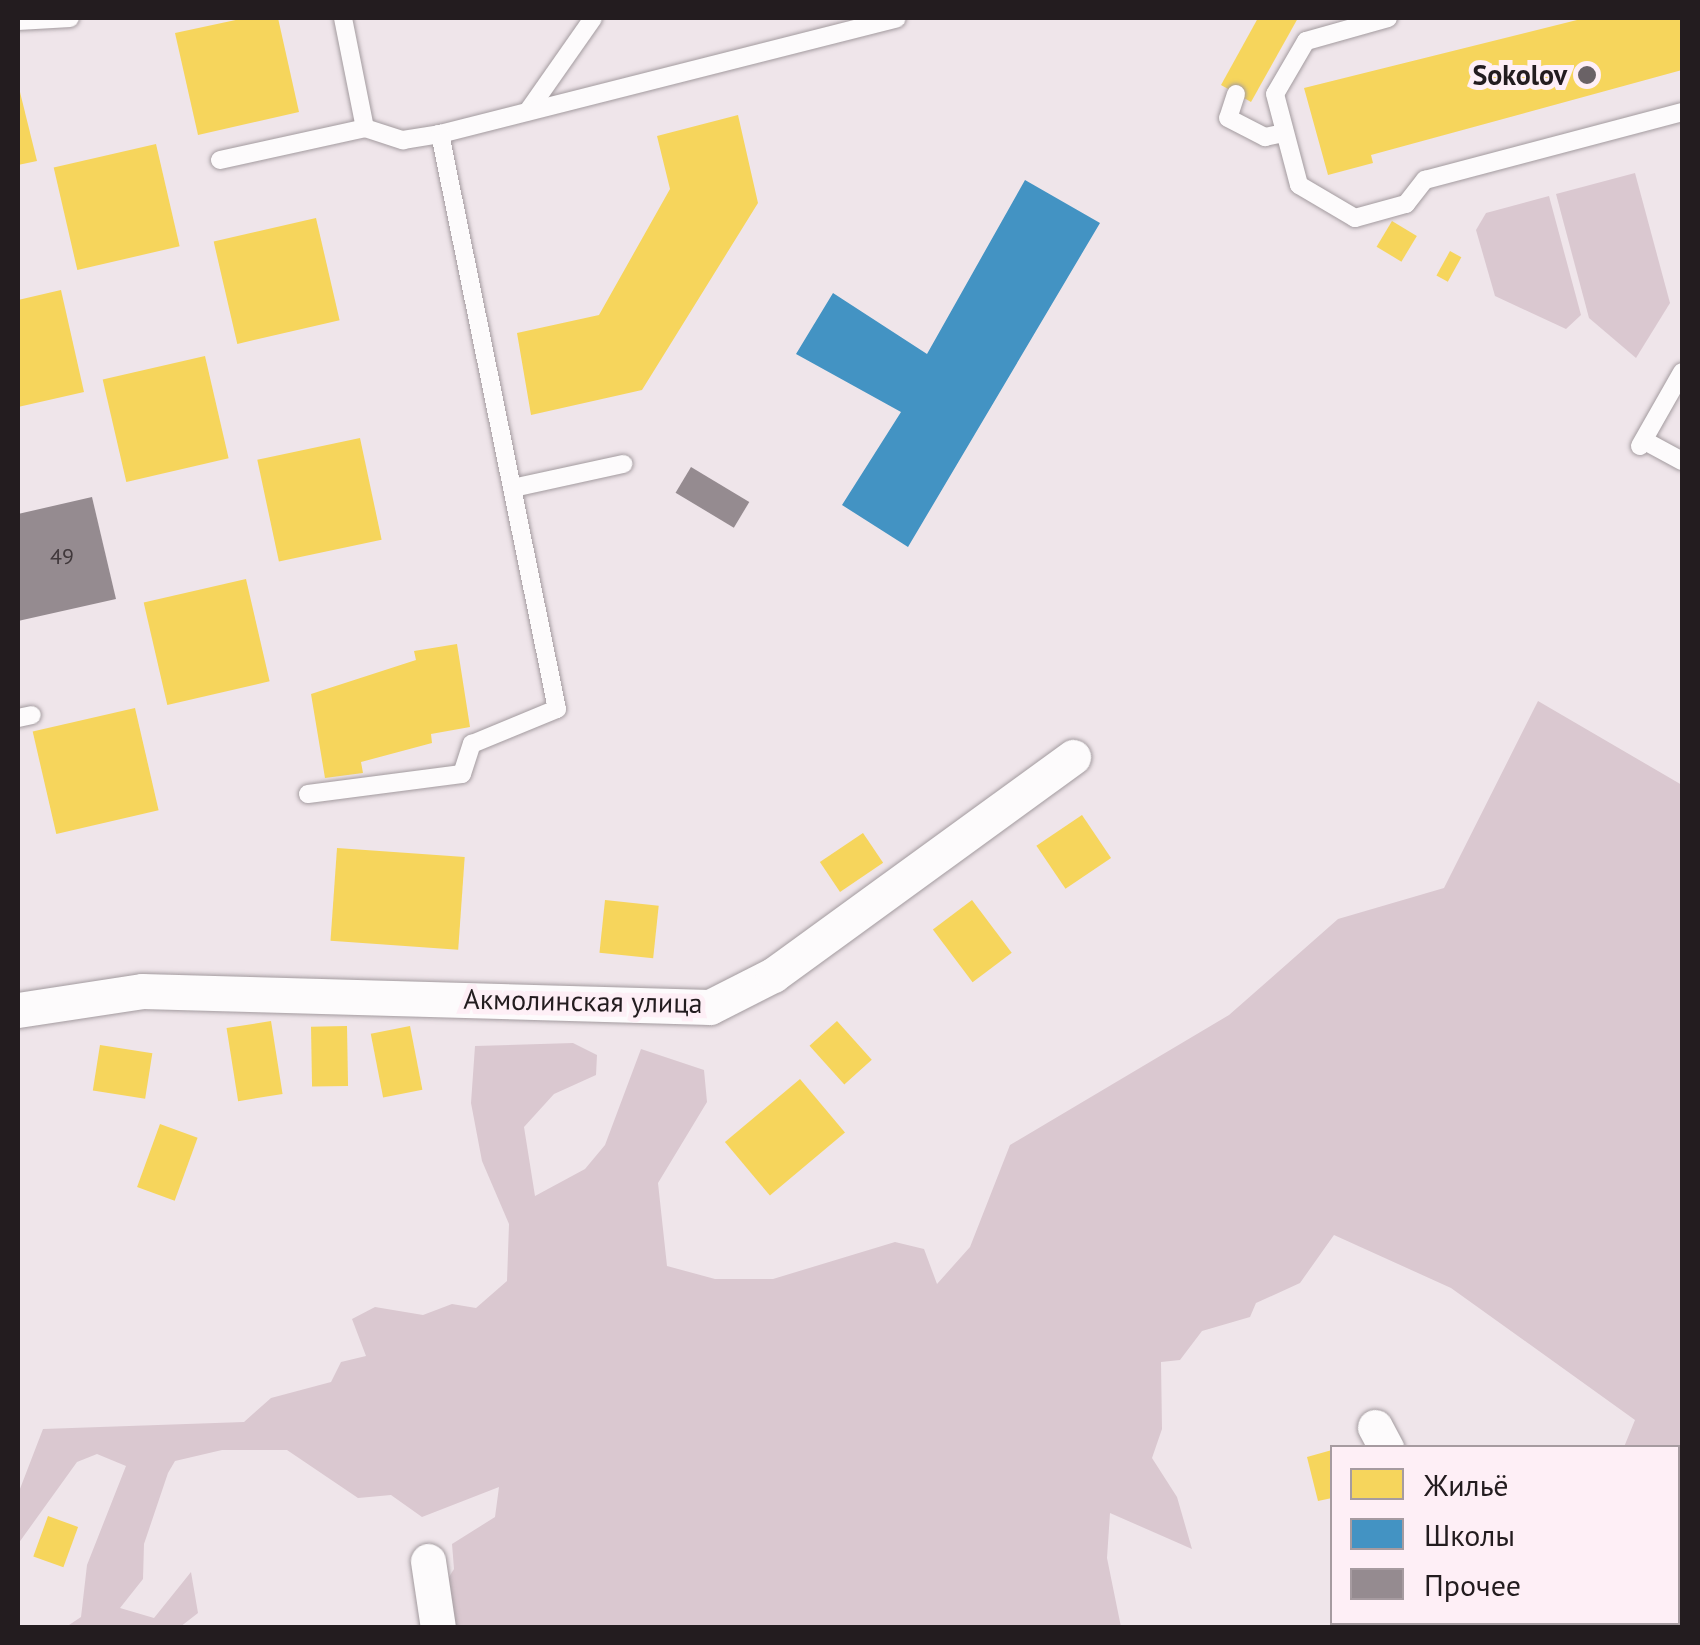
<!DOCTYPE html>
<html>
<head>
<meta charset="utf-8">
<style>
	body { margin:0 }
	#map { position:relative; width:1700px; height:1645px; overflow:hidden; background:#efe5ea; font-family:"PT Sans",sans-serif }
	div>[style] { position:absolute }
	.green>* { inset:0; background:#dac8d0 }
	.homes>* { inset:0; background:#f6d55c; transform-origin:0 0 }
	.schools>* { inset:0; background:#4393c3 }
	.building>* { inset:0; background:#958b90; transform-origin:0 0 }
	.roads { filter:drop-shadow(0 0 2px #a39b9f) drop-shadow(0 0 2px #a39b9f) }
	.service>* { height:18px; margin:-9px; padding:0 9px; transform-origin:9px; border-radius:9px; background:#fdfbfc }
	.minor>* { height:35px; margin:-17.5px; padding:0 17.5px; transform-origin:17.5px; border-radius:17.5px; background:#fdfbfc }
	.dots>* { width:28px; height:28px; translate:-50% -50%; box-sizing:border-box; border:5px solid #feeff6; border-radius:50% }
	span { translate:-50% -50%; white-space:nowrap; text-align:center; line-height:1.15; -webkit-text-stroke:10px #feeff6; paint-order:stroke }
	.number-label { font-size:22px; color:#40383b }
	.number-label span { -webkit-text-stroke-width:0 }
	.poi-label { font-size:28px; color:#231c1f; font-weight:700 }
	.right { translate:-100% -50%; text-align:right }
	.street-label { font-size:28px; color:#231c1f }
	.frame { position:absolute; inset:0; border:20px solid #231c1f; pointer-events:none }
	.legend { position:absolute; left:1330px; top:1445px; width:350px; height:180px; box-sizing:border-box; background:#feeff6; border:2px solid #a69ba0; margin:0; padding:12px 18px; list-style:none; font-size:30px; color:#231c1f }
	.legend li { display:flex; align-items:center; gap:20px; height:50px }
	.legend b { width:50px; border:2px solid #a69ba0 }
</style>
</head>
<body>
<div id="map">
	<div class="green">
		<i style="clip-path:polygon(1635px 173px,1670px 303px,1636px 358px,1589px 318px,1556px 194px)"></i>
		<i style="clip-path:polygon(1549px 196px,1581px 315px,1566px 329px,1495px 296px,1476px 230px,1486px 213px)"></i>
		<i style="clip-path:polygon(1538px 701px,1682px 785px,1682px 1627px,1497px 1627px,1678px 1622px,1678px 1448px,1624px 1447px,1635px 1420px,1451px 1288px,1334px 1235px,1300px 1283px,1256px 1303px,1250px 1317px,1202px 1331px,1180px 1360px,1161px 1362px,1162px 1429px,1152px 1458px,1177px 1497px,1192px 1549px,1110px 1513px,1107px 1558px,1121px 1627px,450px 1627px,441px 1590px,454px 1569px,452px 1544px,495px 1517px,499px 1487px,422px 1517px,391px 1495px,358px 1498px,287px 1450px,222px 1450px,175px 1461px,168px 1473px,144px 1544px,143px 1579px,120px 1608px,154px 1618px,191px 1572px,198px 1613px,180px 1627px,66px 1627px,81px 1617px,87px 1565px,126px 1466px,97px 1454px,77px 1462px,18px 1544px,18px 1494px,43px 1429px,244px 1422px,271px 1398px,331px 1382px,341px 1362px,366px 1356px,352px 1319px,375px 1307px,423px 1315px,452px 1304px,476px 1308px,507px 1281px,509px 1224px,482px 1161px,471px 1103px,475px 1046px,573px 1043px,597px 1055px,596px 1075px,554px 1094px,524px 1127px,535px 1196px,585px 1169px,605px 1145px,641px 1049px,704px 1070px,707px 1102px,658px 1183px,667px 1266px,715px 1279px,773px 1279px,895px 1242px,924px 1249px,937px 1284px,970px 1247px,1010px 1145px,1229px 1015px,1338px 919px,1444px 888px)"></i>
	</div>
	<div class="homes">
		<i style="clip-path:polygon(245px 18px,278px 18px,299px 112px,198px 135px,175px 33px)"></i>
		<i style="clip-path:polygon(1258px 18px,1298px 18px,1251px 102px,1221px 85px)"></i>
		<i style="clip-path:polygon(1585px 18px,1682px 18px,1682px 70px,1371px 155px,1373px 163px,1328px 175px,1304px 88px)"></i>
		<i style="clip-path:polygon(18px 84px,37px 161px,18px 165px)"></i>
		<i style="clip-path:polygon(738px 115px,758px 203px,642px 390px,531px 415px,517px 333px,599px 315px,670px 189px,657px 136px)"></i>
		<i style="left:156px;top:144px;width:105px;height:105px;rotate:77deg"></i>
		<i style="left:316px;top:218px;width:105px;height:105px;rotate:77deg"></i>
		<i style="left:1392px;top:221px;width:29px;height:30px;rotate:31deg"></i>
		<i style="left:1450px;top:251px;width:13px;height:28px;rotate:29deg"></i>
		<i style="clip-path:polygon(61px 290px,84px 392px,18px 407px,18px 300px)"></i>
		<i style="left:205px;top:356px;width:105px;height:105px;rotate:77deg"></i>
		<i style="left:360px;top:438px;width:104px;height:105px;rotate:78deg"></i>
		<i style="left:246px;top:579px;width:105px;height:105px;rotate:77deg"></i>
		<i style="clip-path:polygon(457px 644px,470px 727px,431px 734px,432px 743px,361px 762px,363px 773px,325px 778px,311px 694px,416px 660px,414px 651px)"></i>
		<i style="left:135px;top:708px;width:105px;height:105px;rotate:77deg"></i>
		<i style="left:1082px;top:815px;width:52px;height:55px;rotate:56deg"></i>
		<i style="left:863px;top:833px;width:36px;height:52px;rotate:56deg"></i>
		<i style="left:337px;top:848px;width:128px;height:93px;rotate:4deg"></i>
		<i style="left:605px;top:900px;width:54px;height:53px;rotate:6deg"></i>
		<i style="left:972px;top:900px;width:66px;height:49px;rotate:53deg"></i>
		<i style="left:271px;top:1021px;width:74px;height:45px;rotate:81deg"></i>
		<i style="left:837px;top:1021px;width:52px;height:37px;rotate:48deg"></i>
		<i style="left:347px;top:1026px;width:60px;height:36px;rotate:89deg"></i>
		<i style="left:410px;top:1026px;width:65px;height:40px;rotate:79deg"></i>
		<i style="left:100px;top:1045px;width:53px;height:46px;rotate:9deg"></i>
		<i style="left:800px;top:1079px;width:70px;height:98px;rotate:50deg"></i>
		<i style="left:160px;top:1124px;width:40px;height:67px;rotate:20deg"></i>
		<i style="clip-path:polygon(1332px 1450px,1332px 1498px,1318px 1501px,1307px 1457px)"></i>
		<i style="left:48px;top:1516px;width:32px;height:43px;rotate:20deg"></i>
	</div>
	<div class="schools">
		<i style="clip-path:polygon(1025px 180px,1100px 223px,908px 547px,842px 505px,901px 412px,796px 354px,833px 293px,927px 354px)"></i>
	</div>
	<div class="building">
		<i style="left:691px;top:467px;width:68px;height:30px;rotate:31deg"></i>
		<i style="clip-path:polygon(92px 497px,116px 599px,18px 621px,18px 514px)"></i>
	</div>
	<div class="roads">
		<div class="service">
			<i style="left:343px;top:18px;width:112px;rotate:78.7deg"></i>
			<i style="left:1388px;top:18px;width:85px;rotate:164.3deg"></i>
			<i style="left:1306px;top:41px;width:61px;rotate:120.3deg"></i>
			<i style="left:1275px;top:94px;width:94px;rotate:75.2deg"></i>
			<i style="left:1299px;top:185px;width:65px;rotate:30.5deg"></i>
			<i style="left:1355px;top:218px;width:53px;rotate:-15.4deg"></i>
			<i style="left:1406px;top:204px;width:31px;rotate:-52deg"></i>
			<i style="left:1425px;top:180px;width:266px;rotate:-14.8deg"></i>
			<i style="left:18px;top:21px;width:52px;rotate:-3.3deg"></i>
			<i style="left:1236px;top:94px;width:25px;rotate:108deg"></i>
			<i style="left:1228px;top:118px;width:42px;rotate:27.2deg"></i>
			<i style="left:1265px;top:137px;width:19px;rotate:-12deg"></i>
			<i style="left:528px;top:111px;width:113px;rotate:-55deg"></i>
			<i style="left:220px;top:160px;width:148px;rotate:-12.4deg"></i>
			<i style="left:365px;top:128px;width:40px;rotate:18deg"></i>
			<i style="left:403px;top:140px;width:37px;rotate:-9deg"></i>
			<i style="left:440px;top:134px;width:471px;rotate:-14.2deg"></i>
			<i style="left:1645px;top:441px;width:42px;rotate:28.4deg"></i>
			<i style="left:1640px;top:446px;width:85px;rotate:-60.4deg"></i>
			<i style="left:513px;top:488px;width:113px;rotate:-12.3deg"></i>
			<i style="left:18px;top:718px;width:14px;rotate:-12deg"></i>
			<i style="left:308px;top:794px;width:155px;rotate:-7.4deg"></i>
			<i style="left:462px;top:774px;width:32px;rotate:-72deg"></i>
			<i style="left:472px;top:744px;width:92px;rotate:-22.4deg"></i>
			<i style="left:557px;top:709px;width:587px;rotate:-101.5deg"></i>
		</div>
		<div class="minor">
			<i style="left:18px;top:1010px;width:125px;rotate:-8.7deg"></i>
			<i style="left:142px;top:991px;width:568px;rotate:1.61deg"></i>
			<i style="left:710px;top:1007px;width:71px;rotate:-26.9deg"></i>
			<i style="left:773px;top:975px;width:371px;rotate:-36deg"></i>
			<i style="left:1375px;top:1427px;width:24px;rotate:62deg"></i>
			<i style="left:428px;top:1561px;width:68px;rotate:81.5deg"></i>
			<i style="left:1410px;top:1628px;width:7px;rotate:-56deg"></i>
		</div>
	</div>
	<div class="dots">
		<i style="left:1587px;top:75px;background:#6a6266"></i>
	</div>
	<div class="number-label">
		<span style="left:62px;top:557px">49</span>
	</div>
	<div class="poi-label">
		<span class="right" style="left:1567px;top:75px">Sokolov</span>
	</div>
	<div class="street-label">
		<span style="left:583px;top:1001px;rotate:1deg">Акмолинская улица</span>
	</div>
	<div class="frame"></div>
	<ul class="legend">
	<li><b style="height:28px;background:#f6d55c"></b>Жильё</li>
	<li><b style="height:28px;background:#4393c3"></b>Школы</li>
	<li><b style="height:28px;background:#958b90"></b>Прочее</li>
	</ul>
</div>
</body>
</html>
